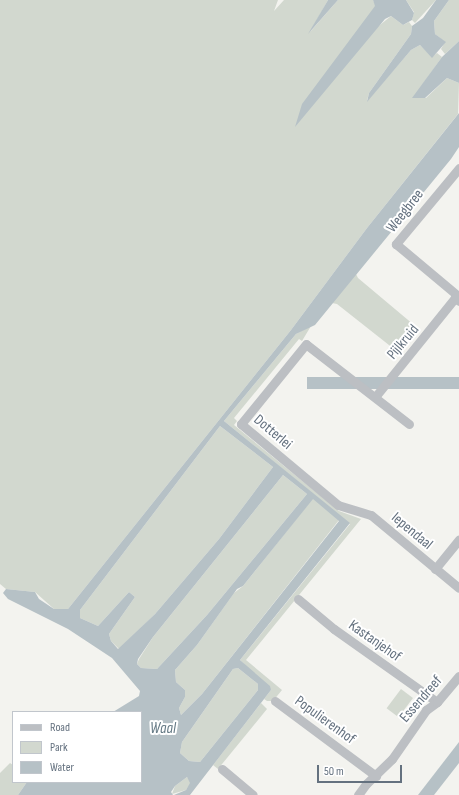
<!DOCTYPE html>
<html>
<head>
<meta charset="utf-8">
<style>
	body { margin:0 }
	#map { position:relative; width:459px; height:795px; overflow:hidden; background:#f3f3ef; font-family:"Sofia Sans Condensed",sans-serif }
	div>[style] { position:absolute }
	.green>* { inset:0; background:#d2d8cf; transform-origin:0 0 }
	.water>* { inset:0; background:#b6c1c6; transform-origin:0 0 }
	.minor>* { height:9px; margin:-4.5px; padding:0 4.5px; transform-origin:4.5px; border-radius:4.5px; background:#bcbfc3 }
	span { translate:-50% -50%; white-space:nowrap; text-align:center; line-height:1.15; -webkit-text-stroke:4px #fff; paint-order:stroke }
	.street-label { font-size:15px; color:#64717f }
	.water-label { font-size:16px; color:#647984; font-style:italic }
	.legend { position:absolute; left:12px; top:711px; width:130px; height:72px; box-sizing:border-box; background:#fff; border:1px solid #c1c6cc; margin:0; padding:5px 7px; list-style:none; font-size:12px; color:#64717f }
	.legend li { display:flex; align-items:center; gap:8px; height:20px }
	.legend b { width:20px; border:1px solid #c1c6cc }
	.scale { position:absolute; left:317px; top:765px; width:85px; height:18px; box-sizing:border-box; border:2px solid #64717f; border-top:0; padding-left:5px; font-size:12px; line-height:14px; white-space:nowrap; color:#64717f; -webkit-text-stroke:3px #fff; paint-order:stroke }
</style>
</head>
<body>
<div id="map">
	<div class="green">
		<i style="clip-path:polygon(0 0,278px 0,274px 11px,284px 0,328px 0,310px 32px,338px 0,373px 0,376px 6px,375px 29px,391px 16px,403px 25px,409px 22px,412px 26px,411px 34px,369px 93px,367px 101px,411px 50px,420px 45px,432px 57px,437px 53px,442px 57px,413px 98px,426px 98px,447px 78px,459px 83px,458px 114px,367px 228px,291px 330px,68px 609px,54px 609px,35px 592px,6px 589px,0 584px)"></i>
		<i style="clip-path:polygon(406px 0,436px 0,415px 23px,412px 20px,414px 12px)"></i>
		<i style="clip-path:polygon(449px 0,459px 0,459px 41px,445px 54px,441px 49px,445px 42px,435px 34px,434px 21px)"></i>
		<i style="clip-path:polygon(356px 274px,358px 278px,414px 325px,394px 349px,337px 304px,332px 303px)"></i>
		<i style="clip-path:polygon(311px 326px,302px 341px,299px 339px,234px 418px,237px 421px,234px 425px,339px 511px,361px 519px,246px 660px,282px 690px,273px 701px,267px 701px,264px 699px,271px 690px,240px 660px,350px 524px,224px 421px,296px 334px)"></i>
		<i style="clip-path:polygon(220px 426px,273px 467px,219px 539px,155px 614px,119px 649px,111px 641px,109px 634px,135px 597px,129px 592px,98px 626px,80px 618px,80px 610px)"></i>
		<i style="clip-path:polygon(283px 475px,307px 494px,207px 615px,157px 669px,141px 668px,137px 664px,139px 659px,153px 637px)"></i>
		<i style="clip-path:polygon(313px 498px,339px 520px,202px 694px,181px 715px,179px 708px,185px 697px,185px 690px,176px 682px,175px 670px,197px 645px,234px 593px,243px 586px)"></i>
		<i style="clip-path:polygon(238px 668px,258px 684px,258px 690px,200px 762px,189px 761px,180px 753px,182px 742px,233px 669px)"></i>
		<i style="left:401px;top:689px;width:15px;height:24px;rotate:37deg"></i>
		<i style="clip-path:polygon(261px 703px,267px 709px,218px 769px,213px 765px)"></i>
		<i style="clip-path:polygon(10px 763px,13px 765px,13px 782px,27px 782px,18px 795px,0 795px,0 773px)"></i>
		<i style="clip-path:polygon(187px 777px,191px 783px,186px 790px,172px 794px,175px 786px)"></i>
	</div>
	<div class="water">
		<i style="clip-path:polygon(328px 0,338px 0,308px 34px)"></i>
		<i style="clip-path:polygon(373px 0,406px 0,414px 13px,412px 20px,403px 25px,391px 16px,385px 19px,295px 127px,302px 104px,375px 6px)"></i>
		<i style="clip-path:polygon(436px 0,449px 0,434px 21px,435px 34px,446px 42px,432px 58px,420px 45px,411px 50px,367px 102px,369px 93px,411px 34px,412px 26px,423px 18px)"></i>
		<i style="clip-path:polygon(459px 41px,459px 83px,447px 78px,425px 98px,412px 98px,442px 57px)"></i>
		<i style="clip-path:polygon(evenodd,459px 113px,459px 147px,451px 159px,315px 325px,296px 334px,224px 421px,350px 523px,240px 660px,270px 686px,271px 690px,190px 795px,174px 795px,186px 790px,190px 783px,187px 777px,175px 786px,171px 792px,173px 795px,18px 795px,27px 782px,141px 782px,141px 712px,113px 712px,139px 696px,140px 691px,112px 658px,68px 629px,8px 599px,3px 593px,6px 589px,35px 592px,39px 599px,54px 609px,68px 609px,291px 330px,367px 228px,459px 113px,220px 426px,273px 467px,219px 539px,155px 614px,118px 649px,111px 641px,109px 634px,135px 597px,129px 592px,98px 626px,80px 618px,80px 610px,220px 426px,459px 113px,283px 475px,307px 494px,207px 615px,157px 669px,141px 668px,137px 664px,138px 659px,153px 637px,283px 475px,459px 113px,313px 499px,339px 521px,202px 694px,181px 715px,179px 708px,185px 697px,185px 690px,176px 682px,175px 670px,197px 645px,237px 589px,243px 586px,313px 499px,459px 113px,238px 668px,258px 684px,258px 690px,200px 762px,189px 761px,180px 753px,182px 742px,233px 669px,238px 668px)"></i>
		<i style="left:459px;top:377px;width:12px;height:152px;rotate:90deg"></i>
		<i style="clip-path:polygon(459px 742px,459px 763px,434px 795px,418px 795px)"></i>
	</div>
	<div class="minor">
		<i style="left:459px;top:168px;width:99px;rotate:129.7deg"></i>
		<i style="left:396px;top:244px;width:80px;rotate:39.9deg"></i>
		<i style="left:457px;top:295px;width:4px;rotate:124deg"></i>
		<i style="left:455px;top:298px;width:5px;rotate:37deg"></i>
		<i style="left:375px;top:397px;width:127px;rotate:-51.1deg"></i>
		<i style="left:409px;top:424px;width:130px;rotate:-142.2deg"></i>
		<i style="left:306px;top:344px;width:103px;rotate:129.1deg"></i>
		<i style="left:241px;top:424px;width:126px;rotate:39.9deg"></i>
		<i style="left:338px;top:505px;width:34px;rotate:17deg"></i>
		<i style="left:371px;top:515px;width:114px;rotate:39.7deg"></i>
		<i style="left:435px;top:569px;width:38px;rotate:-51deg"></i>
		<i style="left:298px;top:599px;width:47px;rotate:39.8deg"></i>
		<i style="left:334px;top:629px;width:126px;rotate:35.3deg"></i>
		<i style="left:275px;top:701px;width:126px;rotate:36.6deg"></i>
		<i style="left:222px;top:769px;width:40px;rotate:40deg"></i>
		<i style="left:358px;top:795px;width:14px;rotate:-54deg"></i>
		<i style="left:366px;top:784px;width:36px;rotate:-44deg"></i>
		<i style="left:392px;top:759px;width:60px;rotate:-55.2deg"></i>
		<i style="left:426px;top:710px;width:14px;rotate:-36deg"></i>
		<i style="left:437px;top:702px;width:34px;rotate:-50deg"></i>
	</div>
	<div class="street-label">
		<span style="left:405px;top:211px;rotate:-52deg">Weegbree</span>
		<span style="left:403px;top:342px;rotate:-50deg">Pijlkruid</span>
		<span style="left:273px;top:432px;rotate:40deg">Dotterlei</span>
		<span style="left:412px;top:531px;rotate:40deg">Iependaal</span>
		<span style="left:375px;top:641px;rotate:35deg">Kastanjehof</span>
		<span style="left:421px;top:699px;rotate:-49deg">Essendreef</span>
		<span style="left:325px;top:720px;rotate:36deg">Populierenhof</span>
	</div>
	<div class="water-label">
		<span style="left:163px;top:729px">Waal</span>
	</div>
	<ul class="legend">
	<li><b style="height:5px;background:#bcbfc3"></b>Road</li>
	<li><b style="height:11px;background:#d2d8cf"></b>Park</li>
	<li><b style="height:11px;background:#b6c1c6"></b>Water</li>
	</ul>
	<div class="scale">50 m</div>
</div>
</body>
</html>
